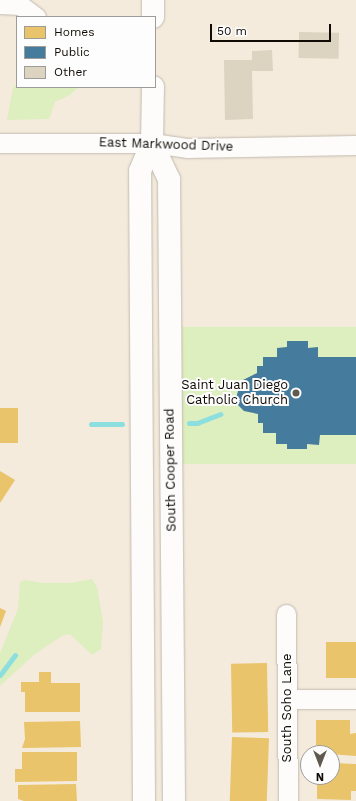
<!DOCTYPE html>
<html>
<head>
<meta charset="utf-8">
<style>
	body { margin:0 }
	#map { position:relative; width:356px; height:801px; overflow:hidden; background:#f4ebdd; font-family:"Work Sans",sans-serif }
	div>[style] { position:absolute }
	.green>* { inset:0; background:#ddeebf; transform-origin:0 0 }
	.homes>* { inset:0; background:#e9c46a; transform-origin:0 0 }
	.public>* { inset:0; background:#457b9d }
	.stream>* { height:5px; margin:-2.5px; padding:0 2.5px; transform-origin:2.5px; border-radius:2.5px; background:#8ddedf }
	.building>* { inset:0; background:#ddd3c1; transform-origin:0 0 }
	.roads { filter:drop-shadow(0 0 1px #c1baaf) drop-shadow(0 0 1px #c1baaf) }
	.street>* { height:19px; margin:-9.5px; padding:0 9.5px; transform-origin:9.5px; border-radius:9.5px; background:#fdfcfa }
	.secondary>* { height:22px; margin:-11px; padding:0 11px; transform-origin:11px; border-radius:11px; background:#fdfcfa }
	.dots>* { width:11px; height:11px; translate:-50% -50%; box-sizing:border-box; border:2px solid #fdfdfd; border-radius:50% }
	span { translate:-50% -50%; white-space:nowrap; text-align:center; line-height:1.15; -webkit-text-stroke:4px #fdfdfd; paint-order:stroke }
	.street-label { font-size:13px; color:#100b04 }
	.poi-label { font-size:13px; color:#100b04 }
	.right { translate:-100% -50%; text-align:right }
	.legend { position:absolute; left:16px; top:16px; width:140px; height:72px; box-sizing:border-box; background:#fdfdfd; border:1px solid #9e9c99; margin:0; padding:5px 7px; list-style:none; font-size:12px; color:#100b04 }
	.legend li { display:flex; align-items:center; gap:8px; height:20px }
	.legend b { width:20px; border:1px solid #9e9c99 }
	.north { position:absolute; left:300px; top:745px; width:40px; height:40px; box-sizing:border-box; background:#fdfdfd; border:1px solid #9e9c99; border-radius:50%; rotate:180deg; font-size:11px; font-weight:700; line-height:16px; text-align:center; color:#100b04 }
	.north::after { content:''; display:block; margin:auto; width:14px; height:18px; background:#605950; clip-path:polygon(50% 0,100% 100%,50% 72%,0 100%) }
	.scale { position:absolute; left:210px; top:24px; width:121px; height:18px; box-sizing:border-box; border:2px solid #100b04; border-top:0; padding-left:5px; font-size:12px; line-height:14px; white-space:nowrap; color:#100b04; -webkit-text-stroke:3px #fdfdfd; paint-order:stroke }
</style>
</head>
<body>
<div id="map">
	<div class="green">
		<i style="clip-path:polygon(17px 84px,17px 87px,79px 87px,70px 95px,55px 102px,49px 119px,7px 120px,13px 88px)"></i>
		<i style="left:356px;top:327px;width:137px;height:174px;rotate:90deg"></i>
		<i style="clip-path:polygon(92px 579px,97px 587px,103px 622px,101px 649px,92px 655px,70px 634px,62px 636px,35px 654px,0 686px,0 653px,18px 609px,20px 582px,25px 580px,44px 583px,71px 583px)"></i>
	</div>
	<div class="homes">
		<i style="left:18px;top:408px;width:35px;height:18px;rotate:90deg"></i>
		<i style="clip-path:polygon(0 471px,15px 480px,0 503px)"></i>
		<i style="clip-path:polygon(0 608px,6px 611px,0 627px)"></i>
		<i style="left:326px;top:642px;width:30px;height:36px"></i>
		<i style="left:267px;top:663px;width:69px;height:36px;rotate:89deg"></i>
		<i style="clip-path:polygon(39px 672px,51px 672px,51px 683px,80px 683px,80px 712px,25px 712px,25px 692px,21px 692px,21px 682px,39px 682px)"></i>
		<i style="clip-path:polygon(316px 720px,350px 720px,350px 734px,356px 733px,356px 756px,316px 753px)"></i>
		<i style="clip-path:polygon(80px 721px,81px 747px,22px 748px,25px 739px,24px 722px)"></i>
		<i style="left:232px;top:737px;width:37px;height:64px;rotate:2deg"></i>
		<i style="clip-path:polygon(22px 752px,77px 752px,77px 781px,15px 782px,15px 769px,22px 769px)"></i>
		<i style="clip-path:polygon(332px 763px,356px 764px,356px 791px,351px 791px,351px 800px,317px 799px,317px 777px,332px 777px)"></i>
		<i style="clip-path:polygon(76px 784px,77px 801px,24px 801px,18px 799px,18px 785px)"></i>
	</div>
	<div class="public">
		<i style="clip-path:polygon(287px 341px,308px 341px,308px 348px,318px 347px,318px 357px,356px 357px,356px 435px,320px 435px,319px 445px,307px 444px,307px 449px,287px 449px,287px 444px,276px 444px,276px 433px,263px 433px,263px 423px,258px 423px,258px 414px,244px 411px,238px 405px,236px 398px,241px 381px,257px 373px,257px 366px,263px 366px,263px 357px,277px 357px,277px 348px,287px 347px)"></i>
	</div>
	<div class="stream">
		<i style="left:189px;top:423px;width:8px"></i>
		<i style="left:197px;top:423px;width:25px;rotate:-21deg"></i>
		<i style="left:91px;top:424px;width:31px"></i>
		<i style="left:0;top:675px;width:25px;rotate:-53deg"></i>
	</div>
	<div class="building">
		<i style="left:299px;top:32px;width:40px;height:26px;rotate:1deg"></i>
		<i style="clip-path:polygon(272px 50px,273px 71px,252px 71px,253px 119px,225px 120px,224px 60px,252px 60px,252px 51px)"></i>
	</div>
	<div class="roads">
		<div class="street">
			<i style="left:0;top:4px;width:20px;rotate:3deg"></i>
			<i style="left:20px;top:5px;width:20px;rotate:37deg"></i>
			<i style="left:0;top:143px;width:152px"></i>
			<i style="left:152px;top:143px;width:35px;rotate:8deg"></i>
			<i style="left:187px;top:148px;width:169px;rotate:-1deg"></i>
			<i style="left:286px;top:614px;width:187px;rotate:89.4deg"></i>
			<i style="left:287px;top:699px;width:69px"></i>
		</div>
		<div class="secondary">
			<i style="left:153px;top:0;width:17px;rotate:90deg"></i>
			<i style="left:152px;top:143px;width:40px;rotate:65deg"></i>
			<i style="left:169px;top:179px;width:622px;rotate:89.54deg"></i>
			<i style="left:144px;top:801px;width:630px;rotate:-90.36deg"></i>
			<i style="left:140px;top:171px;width:30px;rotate:-67deg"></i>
			<i style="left:152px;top:143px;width:56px;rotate:-89deg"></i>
		</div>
	</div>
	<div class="dots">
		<i style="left:296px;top:393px;background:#605950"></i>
	</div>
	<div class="street-label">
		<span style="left:166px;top:145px;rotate:2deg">East Markwood Drive</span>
		<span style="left:171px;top:470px;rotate:-91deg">South Cooper Road</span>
		<span style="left:287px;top:708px;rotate:-90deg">South Soho Lane</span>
	</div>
	<div class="poi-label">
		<span class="right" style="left:288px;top:393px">Saint Juan Diego<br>Catholic Church</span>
	</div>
	<ul class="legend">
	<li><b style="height:11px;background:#e9c46a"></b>Homes</li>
	<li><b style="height:11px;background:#457b9d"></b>Public</li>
	<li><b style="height:11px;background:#ddd3c1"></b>Other</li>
	</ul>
	<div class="north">N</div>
	<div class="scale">50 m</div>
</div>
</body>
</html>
